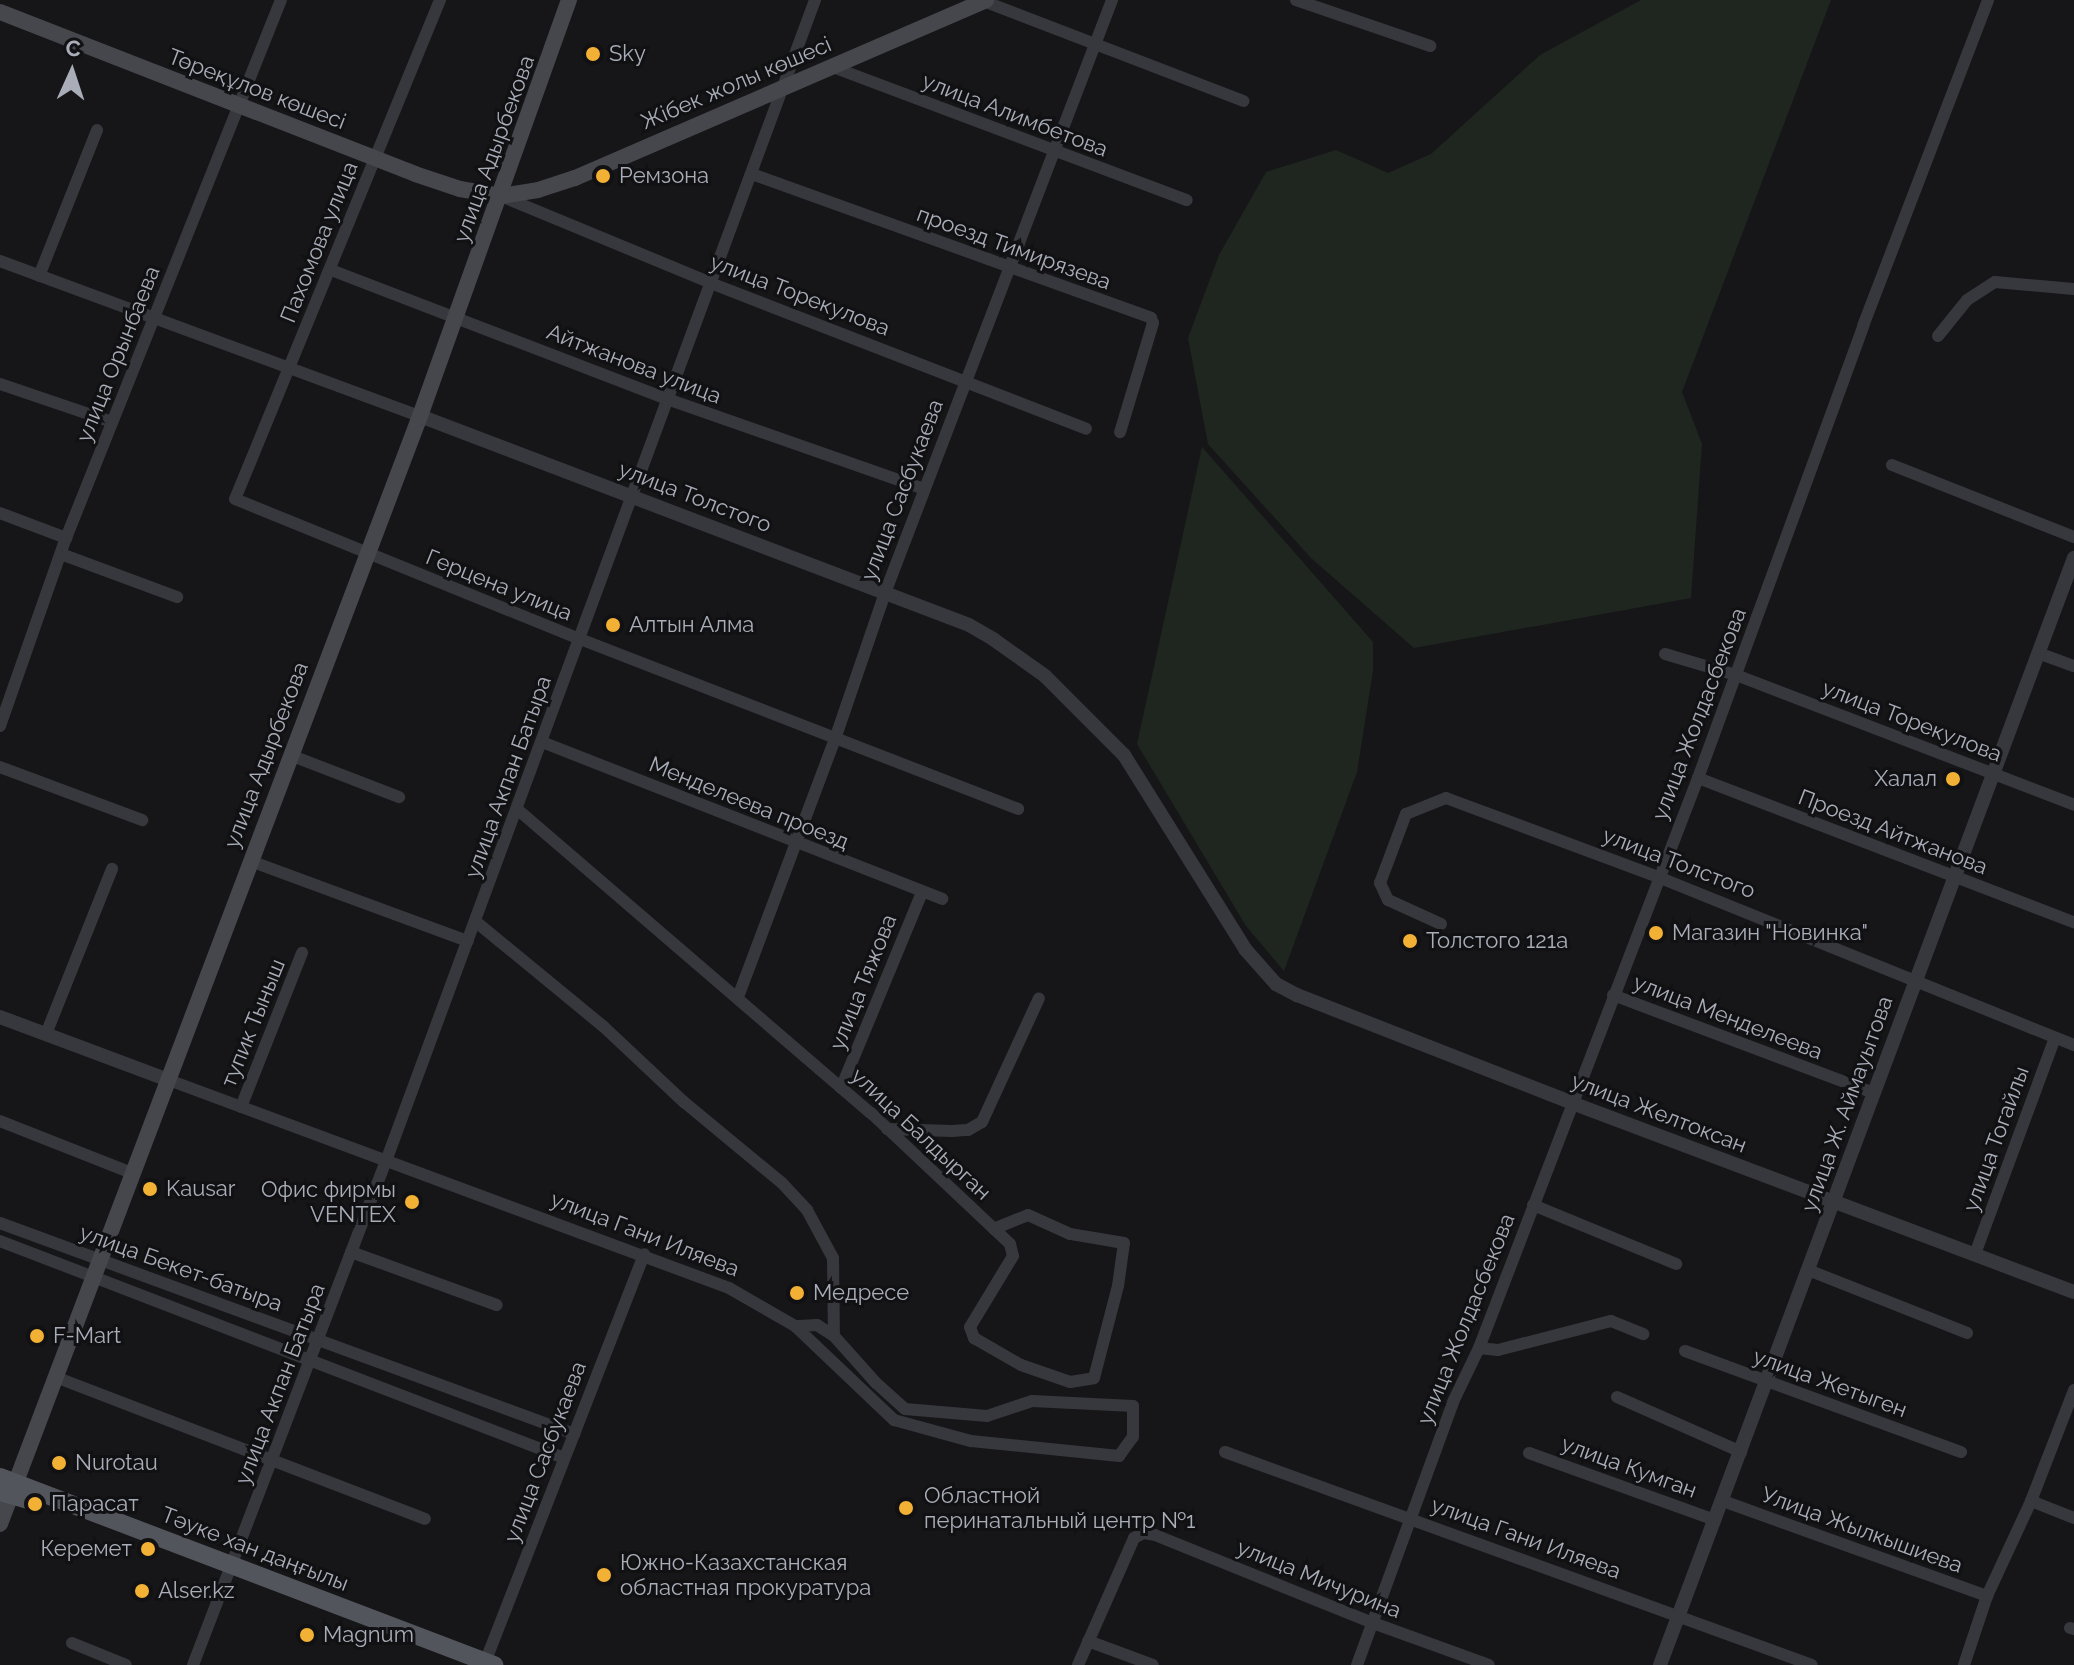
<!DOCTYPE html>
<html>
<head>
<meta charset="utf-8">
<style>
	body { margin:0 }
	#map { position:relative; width:2074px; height:1665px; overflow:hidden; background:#161618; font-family:Raleway,sans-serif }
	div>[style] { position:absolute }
	.green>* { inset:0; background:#1e261f }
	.minor>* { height:12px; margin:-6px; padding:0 6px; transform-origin:6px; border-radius:6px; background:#37383d }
	.tertiary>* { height:14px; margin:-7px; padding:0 7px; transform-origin:7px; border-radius:7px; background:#37383d }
	.secondary>* { height:16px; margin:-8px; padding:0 8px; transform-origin:8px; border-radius:8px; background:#45474d }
	.primary>* { height:18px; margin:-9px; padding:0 9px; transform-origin:9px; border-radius:9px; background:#53555c }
	.dots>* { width:22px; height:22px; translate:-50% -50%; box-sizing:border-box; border:4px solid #111113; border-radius:50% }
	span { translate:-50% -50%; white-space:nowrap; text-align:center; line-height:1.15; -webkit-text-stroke:6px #111113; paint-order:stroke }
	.poi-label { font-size:22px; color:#a8adb8 }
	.left { translate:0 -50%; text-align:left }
	.right { translate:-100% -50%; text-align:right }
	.street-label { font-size:22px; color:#a8adb8 }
	.north { position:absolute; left:32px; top:32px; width:80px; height:80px; -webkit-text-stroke:6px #111113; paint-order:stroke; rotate:3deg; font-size:22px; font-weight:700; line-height:32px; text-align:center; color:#a8adb8 }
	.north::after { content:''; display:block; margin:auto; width:28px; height:36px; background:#a8adb8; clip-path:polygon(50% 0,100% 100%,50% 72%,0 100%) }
</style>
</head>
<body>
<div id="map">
	<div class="green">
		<i style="clip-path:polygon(1641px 0,1831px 0,1682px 392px,1702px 444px,1691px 598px,1414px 648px,1311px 558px,1208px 444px,1188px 338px,1219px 255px,1266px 172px,1336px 150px,1388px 173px,1431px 154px,1540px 55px)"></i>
		<i style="clip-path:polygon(1202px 447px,1373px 642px,1373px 671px,1357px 772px,1284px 971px,1246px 926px,1137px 744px)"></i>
	</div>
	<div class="minor">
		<i style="left:440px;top:0;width:539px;rotate:112.33deg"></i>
		<i style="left:235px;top:499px;width:372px;rotate:22.1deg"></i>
		<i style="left:580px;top:639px;width:470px;rotate:21.2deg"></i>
		<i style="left:1296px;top:0;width:142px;rotate:18.9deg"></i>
		<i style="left:983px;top:1px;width:279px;rotate:21deg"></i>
		<i style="left:830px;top:66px;width:381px;rotate:20.6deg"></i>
		<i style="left:752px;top:174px;width:424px;rotate:19.8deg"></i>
		<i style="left:1151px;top:318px;width:5px;rotate:68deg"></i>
		<i style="left:1153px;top:323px;width:114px;rotate:106.8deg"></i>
		<i style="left:501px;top:196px;width:230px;rotate:22.5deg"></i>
		<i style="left:713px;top:284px;width:400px;rotate:21.2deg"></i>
		<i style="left:0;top:261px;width:448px;rotate:20.3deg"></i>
		<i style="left:331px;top:270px;width:363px;rotate:21deg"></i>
		<i style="left:670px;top:400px;width:269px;rotate:19.3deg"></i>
		<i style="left:39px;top:276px;width:157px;rotate:-68.3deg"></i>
		<i style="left:1938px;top:336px;width:46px;rotate:-51.1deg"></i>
		<i style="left:1967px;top:300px;width:33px;rotate:-33deg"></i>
		<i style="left:1995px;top:282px;width:79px;rotate:5.1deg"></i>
		<i style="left:0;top:384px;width:118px;rotate:18.7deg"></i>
		<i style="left:1892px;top:465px;width:196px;rotate:21.6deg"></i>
		<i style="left:0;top:513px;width:71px;rotate:20.7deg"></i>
		<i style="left:61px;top:554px;width:124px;rotate:20.3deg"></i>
		<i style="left:2038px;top:653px;width:38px;rotate:20deg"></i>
		<i style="left:1665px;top:654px;width:74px;rotate:16.5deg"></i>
		<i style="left:1736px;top:675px;width:362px;rotate:21deg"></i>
		<i style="left:0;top:726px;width:199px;rotate:-70.7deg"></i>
		<i style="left:66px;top:538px;width:579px;rotate:-68.22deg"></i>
		<i style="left:542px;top:742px;width:430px;rotate:21.4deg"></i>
		<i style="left:290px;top:755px;width:117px;rotate:21.1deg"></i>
		<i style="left:0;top:767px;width:152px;rotate:20.5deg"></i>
		<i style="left:1698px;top:778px;width:403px;rotate:21deg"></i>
		<i style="left:517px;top:809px;width:467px;rotate:40.7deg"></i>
		<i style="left:871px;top:1113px;width:191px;rotate:43.3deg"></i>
		<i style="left:1010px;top:1244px;width:12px;rotate:76deg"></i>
		<i style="left:1013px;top:1256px;width:83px;rotate:121.2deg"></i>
		<i style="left:970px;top:1327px;width:12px;rotate:70deg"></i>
		<i style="left:974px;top:1338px;width:54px;rotate:29.9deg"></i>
		<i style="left:1021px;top:1365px;width:52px;rotate:19.1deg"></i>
		<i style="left:1070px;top:1382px;width:24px;rotate:-9deg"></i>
		<i style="left:1094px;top:1378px;width:95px;rotate:-75.4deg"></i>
		<i style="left:1118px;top:1286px;width:43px;rotate:-82.1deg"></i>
		<i style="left:1124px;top:1243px;width:55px;rotate:-170.5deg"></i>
		<i style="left:1070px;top:1234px;width:46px;rotate:-155.7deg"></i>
		<i style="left:1028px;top:1215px;width:37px;rotate:158deg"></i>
		<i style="left:250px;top:861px;width:232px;rotate:20.2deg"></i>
		<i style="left:475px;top:921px;width:167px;rotate:39.4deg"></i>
		<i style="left:604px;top:1027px;width:110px;rotate:43.2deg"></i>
		<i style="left:684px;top:1102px;width:127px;rotate:39.6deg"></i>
		<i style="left:782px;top:1183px;width:37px;rotate:47deg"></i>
		<i style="left:807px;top:1210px;width:55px;rotate:61.6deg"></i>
		<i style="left:833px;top:1258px;width:78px;rotate:89.3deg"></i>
		<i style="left:1441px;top:924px;width:58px;rotate:-155.6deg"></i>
		<i style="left:1388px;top:900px;width:19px;rotate:-115deg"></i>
		<i style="left:1380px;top:883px;width:74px;rotate:-69.4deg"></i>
		<i style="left:1406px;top:814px;width:43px;rotate:-21.8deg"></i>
		<i style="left:1446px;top:798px;width:226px;rotate:20.4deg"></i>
		<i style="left:1658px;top:877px;width:449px;rotate:22deg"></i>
		<i style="left:1613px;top:995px;width:279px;rotate:20.6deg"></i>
		<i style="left:738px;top:997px;width:276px;rotate:-69.4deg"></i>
		<i style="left:835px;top:739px;width:154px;rotate:-71.1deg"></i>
		<i style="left:885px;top:593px;width:635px;rotate:-69.05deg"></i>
		<i style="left:46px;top:1034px;width:178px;rotate:-68.2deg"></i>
		<i style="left:166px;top:1079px;width:601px;rotate:20.37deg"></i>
		<i style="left:729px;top:1288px;width:76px;rotate:29.9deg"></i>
		<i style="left:795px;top:1326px;width:137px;rotate:43.5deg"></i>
		<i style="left:894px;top:1420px;width:80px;rotate:15.3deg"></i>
		<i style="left:971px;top:1441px;width:149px;rotate:5.8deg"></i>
		<i style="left:1119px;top:1456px;width:24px;rotate:-54deg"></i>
		<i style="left:1133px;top:1437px;width:31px;rotate:-90deg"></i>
		<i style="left:1133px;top:1406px;width:101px;rotate:-177.2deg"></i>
		<i style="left:1032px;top:1401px;width:47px;rotate:161.6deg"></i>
		<i style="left:987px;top:1416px;width:82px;rotate:-175.1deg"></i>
		<i style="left:905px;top:1409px;width:39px;rotate:-138deg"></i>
		<i style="left:876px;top:1383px;width:63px;rotate:-131.8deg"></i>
		<i style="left:834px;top:1336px;width:20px;rotate:-147deg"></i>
		<i style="left:817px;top:1325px;width:22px;rotate:177deg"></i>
		<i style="left:841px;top:1088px;width:212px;rotate:-67.5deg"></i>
		<i style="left:241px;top:1107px;width:166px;rotate:-68.4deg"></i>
		<i style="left:0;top:1121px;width:142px;rotate:21.5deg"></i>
		<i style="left:887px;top:1129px;width:65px;rotate:1.8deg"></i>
		<i style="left:952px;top:1131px;width:16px;rotate:-4deg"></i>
		<i style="left:968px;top:1130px;width:16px;rotate:-30deg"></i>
		<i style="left:982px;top:1122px;width:136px;rotate:-65.3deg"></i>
		<i style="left:1533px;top:1205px;width:155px;rotate:22.4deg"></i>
		<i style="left:0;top:1223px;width:612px;rotate:20.18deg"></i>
		<i style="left:0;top:1241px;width:604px;rotate:21.04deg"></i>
		<i style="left:351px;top:1252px;width:155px;rotate:20deg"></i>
		<i style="left:1975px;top:1254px;width:230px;rotate:-69.7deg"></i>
		<i style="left:1808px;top:1270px;width:171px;rotate:21.6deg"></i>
		<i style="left:1479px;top:1348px;width:19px;rotate:6deg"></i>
		<i style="left:1498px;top:1350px;width:117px;rotate:-14.4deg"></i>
		<i style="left:1611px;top:1321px;width:35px;rotate:22deg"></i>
		<i style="left:1685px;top:1351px;width:294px;rotate:20.1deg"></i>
		<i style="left:58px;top:1378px;width:393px;rotate:21deg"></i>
		<i style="left:1617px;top:1397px;width:136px;rotate:23.9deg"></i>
		<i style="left:1225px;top:1452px;width:624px;rotate:19.94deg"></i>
		<i style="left:1529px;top:1453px;width:198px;rotate:19.8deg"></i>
		<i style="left:1723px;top:1501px;width:281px;rotate:19.8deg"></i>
		<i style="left:2031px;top:1501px;width:46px;rotate:21.6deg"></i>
		<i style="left:2070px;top:1628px;width:4px;rotate:14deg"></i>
		<i style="left:1088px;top:1641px;width:69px;rotate:20.3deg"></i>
		<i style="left:72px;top:1643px;width:58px;rotate:22.2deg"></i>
		<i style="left:193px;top:1665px;width:540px;rotate:-69.05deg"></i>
		<i style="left:386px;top:1161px;width:1238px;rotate:-69.72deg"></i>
		<i style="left:484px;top:1665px;width:441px;rotate:-68.7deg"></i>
		<i style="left:1078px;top:1665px;width:139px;rotate:-66.2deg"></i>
		<i style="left:1134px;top:1538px;width:10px;rotate:-29deg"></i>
		<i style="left:1143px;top:1533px;width:12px;rotate:9deg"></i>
		<i style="left:1155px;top:1535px;width:235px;rotate:22deg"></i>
		<i style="left:1373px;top:1623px;width:123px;rotate:19.9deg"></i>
		<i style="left:1357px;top:1665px;width:280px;rotate:-69.9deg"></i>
		<i style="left:1453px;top:1402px;width:60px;rotate:-64.3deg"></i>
		<i style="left:1479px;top:1348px;width:611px;rotate:-68.98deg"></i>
		<i style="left:1698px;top:778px;width:481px;rotate:-69.9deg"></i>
		<i style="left:1863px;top:326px;width:349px;rotate:-69deg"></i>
		<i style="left:1964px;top:1665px;width:73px;rotate:-71.6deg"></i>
		<i style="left:1987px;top:1596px;width:105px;rotate:-65.1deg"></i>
		<i style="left:2031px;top:1501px;width:119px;rotate:-68.8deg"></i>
	</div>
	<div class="tertiary">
		<i style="left:420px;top:416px;width:587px;rotate:20.84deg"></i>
		<i style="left:969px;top:625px;width:28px;rotate:30deg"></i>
		<i style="left:993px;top:639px;width:64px;rotate:35.4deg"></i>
		<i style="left:1045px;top:676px;width:112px;rotate:45deg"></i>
		<i style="left:1124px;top:755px;width:229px;rotate:58deg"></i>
		<i style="left:1245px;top:949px;width:47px;rotate:48.5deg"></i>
		<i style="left:1276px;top:984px;width:24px;rotate:28deg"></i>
		<i style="left:1297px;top:995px;width:295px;rotate:21.4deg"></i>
		<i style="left:1572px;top:1103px;width:536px;rotate:20.63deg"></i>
		<i style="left:0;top:1017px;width:177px;rotate:20.5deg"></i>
		<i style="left:1660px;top:1665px;width:1182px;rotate:-69.5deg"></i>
	</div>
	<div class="secondary">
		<i style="left:0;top:12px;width:445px;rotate:21.3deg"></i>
		<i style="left:415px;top:174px;width:47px;rotate:18.4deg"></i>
		<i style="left:460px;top:189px;width:42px;rotate:9.7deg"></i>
		<i style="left:501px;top:196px;width:37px;rotate:-9deg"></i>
		<i style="left:538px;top:190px;width:39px;rotate:-18deg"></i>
		<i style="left:575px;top:178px;width:448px;rotate:-23.4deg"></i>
		<i style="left:0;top:1524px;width:1185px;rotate:-69.24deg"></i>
		<i style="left:420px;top:416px;width:442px;rotate:-70.3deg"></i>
	</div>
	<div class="primary">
		<i style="left:0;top:1477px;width:529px;rotate:20.84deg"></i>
		<i style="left:0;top:1492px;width:33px;rotate:16deg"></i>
	</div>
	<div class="dots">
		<i style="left:593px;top:54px;background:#f2b134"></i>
		<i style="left:603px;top:176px;background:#f2b134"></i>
		<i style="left:613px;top:625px;background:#f2b134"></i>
		<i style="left:1953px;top:779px;background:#f2b134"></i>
		<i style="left:1656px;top:933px;background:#f2b134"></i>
		<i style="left:1410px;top:941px;background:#f2b134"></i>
		<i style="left:150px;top:1189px;background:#f2b134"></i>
		<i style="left:412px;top:1202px;background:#f2b134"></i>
		<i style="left:797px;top:1293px;background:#f2b134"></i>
		<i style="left:37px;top:1336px;background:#f2b134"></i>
		<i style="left:59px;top:1463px;background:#f2b134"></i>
		<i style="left:35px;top:1504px;background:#f2b134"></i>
		<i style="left:906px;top:1508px;background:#f2b134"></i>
		<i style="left:148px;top:1549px;background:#f2b134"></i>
		<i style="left:604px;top:1575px;background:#f2b134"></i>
		<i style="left:142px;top:1591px;background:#f2b134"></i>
		<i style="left:307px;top:1635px;background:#f2b134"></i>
	</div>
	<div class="poi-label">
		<span class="left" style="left:609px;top:54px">Sky</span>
		<span class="left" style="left:619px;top:176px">Ремзона</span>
		<span class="left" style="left:629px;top:625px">Алтын Алма</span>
		<span class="right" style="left:1937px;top:779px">Халал</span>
		<span class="left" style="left:1672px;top:933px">Магазин "Новинка"</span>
		<span class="left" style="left:1426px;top:941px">Толстого 121а</span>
		<span class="left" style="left:166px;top:1189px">Kausar</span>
		<span class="right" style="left:396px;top:1202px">Офис фирмы<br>VENTEX</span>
		<span class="left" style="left:813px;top:1293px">Медресе</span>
		<span class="left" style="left:53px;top:1336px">F-Mart</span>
		<span class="left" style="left:75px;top:1463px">Nurotau</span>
		<span class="left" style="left:924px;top:1508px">Областной<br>перинатальный центр №1</span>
		<span class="left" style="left:51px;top:1504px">Парасат</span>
		<span class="right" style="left:132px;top:1549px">Керемет</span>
		<span class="left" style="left:620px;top:1575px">Южно-Казахстанская<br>областная прокуратура</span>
		<span class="left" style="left:158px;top:1591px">Alser.kz</span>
		<span class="left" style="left:323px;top:1635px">Magnum</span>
	</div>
	<div class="street-label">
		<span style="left:736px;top:83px;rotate:-23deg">Жібек жолы көшесі</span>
		<span style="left:257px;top:89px;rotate:21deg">Төреқұлов көшесі</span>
		<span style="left:1015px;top:115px;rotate:21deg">улица Алимбетова</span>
		<span style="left:494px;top:149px;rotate:-70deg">улица Адырбекова</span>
		<span style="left:319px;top:242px;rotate:-68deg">Пахомова улица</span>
		<span style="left:1014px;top:248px;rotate:20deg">проезд Тимирязева</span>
		<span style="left:800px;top:295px;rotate:21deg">улица Торекулова</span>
		<span style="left:118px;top:354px;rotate:-68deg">улица Орынбаева</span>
		<span style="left:634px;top:364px;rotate:21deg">Айтжанова улица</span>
		<span style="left:902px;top:490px;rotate:-69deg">улица Сасбукаева</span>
		<span style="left:695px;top:497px;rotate:21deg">улица Толстого</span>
		<span style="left:499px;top:585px;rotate:22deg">Герцена улица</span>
		<span style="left:1699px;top:714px;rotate:-69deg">улица Жолдасбекова</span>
		<span style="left:1912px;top:721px;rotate:21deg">улица Торекулова</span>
		<span style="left:266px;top:755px;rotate:-69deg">улица Адырбекова</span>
		<span style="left:508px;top:777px;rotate:-70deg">улица Акпан Батыра</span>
		<span style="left:749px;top:803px;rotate:22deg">Менделеева проезд</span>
		<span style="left:1893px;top:832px;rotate:21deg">Проезд Айтжанова</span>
		<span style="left:1679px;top:863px;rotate:21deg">улица Толстого</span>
		<span style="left:863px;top:982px;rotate:-68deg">улица Тяжова</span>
		<span style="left:1728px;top:1017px;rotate:21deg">улица Менделеева</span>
		<span style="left:253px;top:1023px;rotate:-68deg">тупик Тыныш</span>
		<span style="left:1847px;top:1104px;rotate:-70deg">улица Ж. Аймауытова</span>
		<span style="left:1659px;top:1113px;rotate:21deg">улица Желтоксан</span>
		<span style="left:921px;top:1134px;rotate:43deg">улица Балдырган</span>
		<span style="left:1996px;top:1139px;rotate:-70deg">улица Тогайлы</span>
		<span style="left:645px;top:1234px;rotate:21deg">улица Гани Иляева</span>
		<span style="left:181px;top:1268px;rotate:20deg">улица Бекет-батыра</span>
		<span style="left:1466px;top:1319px;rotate:-68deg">улица Жолдасбекова</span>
		<span style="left:1830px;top:1383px;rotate:20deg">улица Жетыген</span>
		<span style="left:280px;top:1384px;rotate:-69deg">улица Акпан Батыра</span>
		<span style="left:545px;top:1452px;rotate:-69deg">улица Сасбукаева</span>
		<span style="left:1629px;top:1467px;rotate:20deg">улица Кумган</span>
		<span style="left:1862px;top:1530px;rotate:20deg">Улица Жылкышиева</span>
		<span style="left:1526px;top:1538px;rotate:20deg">улица Гани Иляева</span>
		<span style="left:255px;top:1549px;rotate:21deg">Тәуке хан даңғылы</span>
		<span style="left:1319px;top:1579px;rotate:22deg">улица Мичурина</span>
	</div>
	<div class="north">С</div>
</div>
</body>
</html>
